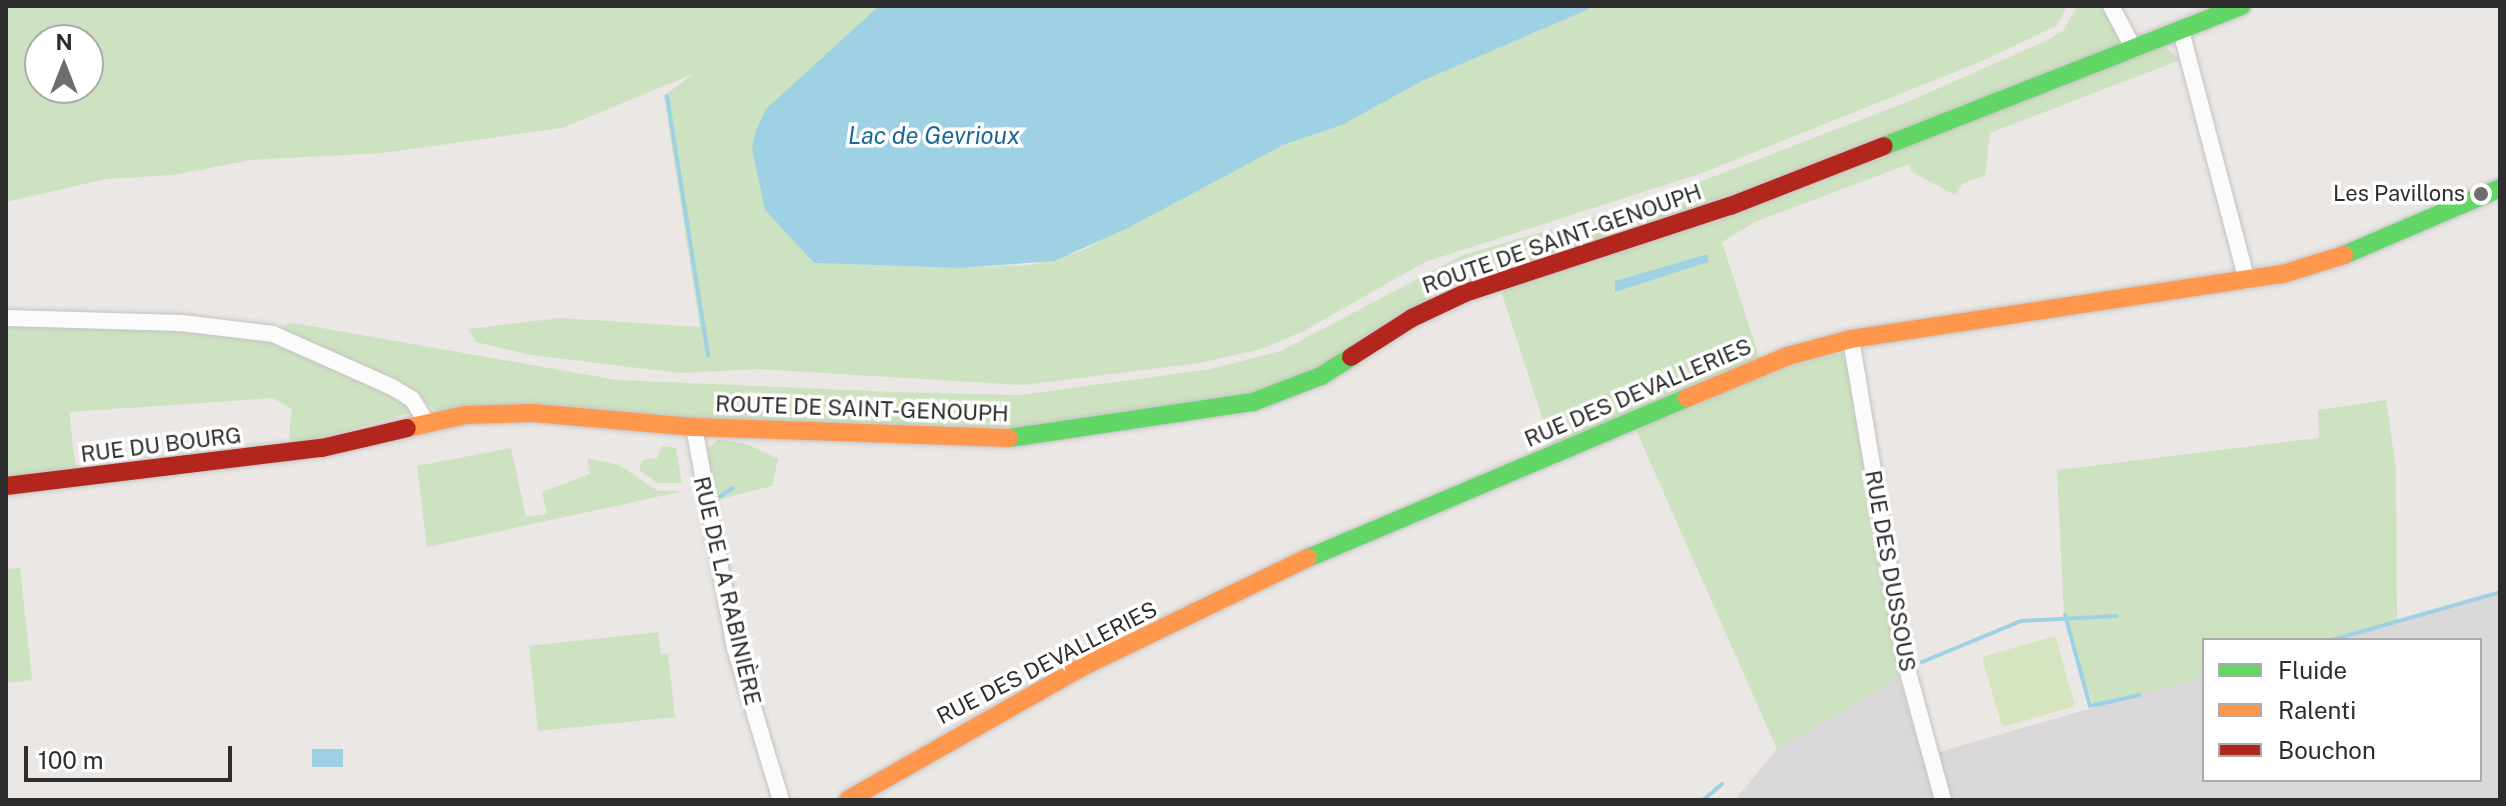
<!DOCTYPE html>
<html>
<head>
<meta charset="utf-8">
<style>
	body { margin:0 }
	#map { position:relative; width:2506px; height:806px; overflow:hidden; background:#eae7e4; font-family:"Public Sans",sans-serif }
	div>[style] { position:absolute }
	.industrial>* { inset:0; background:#dbd8da }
	.green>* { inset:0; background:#cde2c0 }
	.pitch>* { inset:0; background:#d6e5bf; transform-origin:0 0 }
	.water>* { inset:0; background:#9ed1e4; transform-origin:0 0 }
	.stream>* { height:4px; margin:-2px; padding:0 2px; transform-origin:2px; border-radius:2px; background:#9ed1e4 }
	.roads { filter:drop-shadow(0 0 2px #c4c3c3) drop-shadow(0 0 2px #c4c3c3) }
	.street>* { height:16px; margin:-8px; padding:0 8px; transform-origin:8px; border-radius:8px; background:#fcfbfb }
	.fast>* { height:18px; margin:-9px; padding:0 9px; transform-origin:9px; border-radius:9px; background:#63d668 }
	.slow>* { height:18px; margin:-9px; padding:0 9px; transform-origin:9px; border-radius:9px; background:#ff974d }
	.jam>* { height:18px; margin:-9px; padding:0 9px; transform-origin:9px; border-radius:9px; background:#b3261e }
	.dots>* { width:22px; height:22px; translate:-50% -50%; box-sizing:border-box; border:4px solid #fff; border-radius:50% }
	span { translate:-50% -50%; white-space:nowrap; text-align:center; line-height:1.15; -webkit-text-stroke:7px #fff; paint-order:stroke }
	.poi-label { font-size:22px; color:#2d2d2d }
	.right { translate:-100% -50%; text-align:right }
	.street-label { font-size:22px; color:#2d2d2d }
	.water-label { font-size:24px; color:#1b6893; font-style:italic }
	.frame { position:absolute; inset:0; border:8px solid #2d2d2d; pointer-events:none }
	.legend { position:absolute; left:2202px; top:638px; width:280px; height:144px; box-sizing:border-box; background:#fff; border:2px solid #ababab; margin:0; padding:10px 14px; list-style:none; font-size:24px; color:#2d2d2d }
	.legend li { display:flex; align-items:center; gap:16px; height:40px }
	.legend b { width:40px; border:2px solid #ababab }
	.north { position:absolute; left:24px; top:24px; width:80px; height:80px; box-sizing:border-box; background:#fff; border:2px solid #ababab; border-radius:50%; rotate:0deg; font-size:22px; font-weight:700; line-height:32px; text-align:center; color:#2d2d2d }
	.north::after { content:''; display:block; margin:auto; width:28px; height:36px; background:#6f6e6d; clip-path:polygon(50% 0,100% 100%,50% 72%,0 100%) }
	.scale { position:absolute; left:24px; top:746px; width:208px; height:36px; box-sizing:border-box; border:4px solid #2d2d2d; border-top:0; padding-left:10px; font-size:24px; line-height:28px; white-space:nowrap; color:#2d2d2d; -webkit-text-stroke:6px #fff; paint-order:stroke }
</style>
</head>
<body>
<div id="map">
	<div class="industrial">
		<i style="clip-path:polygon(2500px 592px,2500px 800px,1735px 800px,1777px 749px,1899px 678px,1922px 757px,2204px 676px,2204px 780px,2480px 780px,2480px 640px,2332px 640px)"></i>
	</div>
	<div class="green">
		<i style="clip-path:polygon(evenodd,6px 6px,879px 6px,856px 30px,765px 209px,814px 263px,961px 268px,1032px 265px,1081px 251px,1283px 145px,1342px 125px,1422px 81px,1596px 6px,2068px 6px,2056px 26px,1980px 62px,1705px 172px,1425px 262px,1302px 332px,1261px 349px,1200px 363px,1024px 385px,758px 369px,680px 373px,532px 355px,476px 342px,469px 329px,560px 318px,700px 327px,664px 96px,693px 74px,562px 128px,382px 153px,251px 160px,173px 175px,106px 179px,6px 202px,6px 6px,40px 40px,88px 40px,88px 88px,40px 88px,40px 40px)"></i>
		<i style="clip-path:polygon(2077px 6px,2105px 6px,2121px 36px,2119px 46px,1755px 190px,1441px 291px,1325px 364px,1253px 393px,1045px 429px,437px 411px,408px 390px,281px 329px,289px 323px,305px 325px,617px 380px,894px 392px,1021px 395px,1211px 369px,1281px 351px,1463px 255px,1658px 198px,1912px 100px,2046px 41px,2064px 30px)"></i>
		<i style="clip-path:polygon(2165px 47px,2180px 60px,1990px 133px,1985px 175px,1962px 184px,1955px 195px,1912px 172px,1909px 164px,1755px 222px,1722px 242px,1761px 363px,1553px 451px,1501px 291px)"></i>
		<i style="clip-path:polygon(6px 325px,248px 335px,285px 344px,405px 402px,413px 412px,301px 444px,289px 438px,292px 409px,273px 398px,69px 412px,76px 471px,6px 480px)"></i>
		<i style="clip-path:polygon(1842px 353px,1850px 366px,1899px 678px,1777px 749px,1636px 430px,1759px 374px)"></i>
		<i style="clip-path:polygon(2386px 400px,2396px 469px,2397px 622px,2332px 640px,2204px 640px,2204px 676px,2094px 708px,2064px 616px,2057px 470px,2319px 438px,2318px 410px)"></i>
		<i style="clip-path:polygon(719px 439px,747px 444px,778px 459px,772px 486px,714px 501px,707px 462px,708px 449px)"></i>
		<i style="clip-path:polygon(662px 446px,676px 448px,682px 483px,658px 483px,639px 470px,642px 460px,657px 458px)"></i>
		<i style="clip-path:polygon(511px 448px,526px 517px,547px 514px,542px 492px,590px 474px,587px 458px,619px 465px,658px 491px,684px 491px,427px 547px,417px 466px)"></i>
		<i style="clip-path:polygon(20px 568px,32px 680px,6px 683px,6px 569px)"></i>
		<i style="clip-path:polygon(658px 632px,661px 654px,668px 654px,675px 717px,538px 731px,529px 646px)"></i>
	</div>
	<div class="pitch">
		<i style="left:2055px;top:636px;width:73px;height:76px;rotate:74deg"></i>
	</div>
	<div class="water">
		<i style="clip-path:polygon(879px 6px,1596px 6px,1422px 81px,1342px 125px,1283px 145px,1126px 229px,1054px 261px,961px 268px,814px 263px,765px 210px,752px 149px,755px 133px,766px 109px)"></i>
		<i style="clip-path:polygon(1708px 254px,1708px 262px,1615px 292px,1615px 281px)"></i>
		<i style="left:312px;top:749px;width:31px;height:18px"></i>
	</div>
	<div class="stream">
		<i style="left:667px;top:96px;width:263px;rotate:81deg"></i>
		<i style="left:712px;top:502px;width:25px;rotate:-34deg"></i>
		<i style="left:2065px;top:615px;width:94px;rotate:74.6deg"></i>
		<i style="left:2090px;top:706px;width:51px;rotate:-12.4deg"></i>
		<i style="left:2332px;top:640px;width:175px;rotate:-15.9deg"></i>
		<i style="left:744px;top:646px;width:37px;rotate:74deg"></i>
		<i style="left:1922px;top:662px;width:107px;rotate:-22.5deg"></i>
		<i style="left:2021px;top:621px;width:95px;rotate:-3deg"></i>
		<i style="left:1703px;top:800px;width:25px;rotate:-40deg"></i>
	</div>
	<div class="roads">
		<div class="street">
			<i style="left:2111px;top:6px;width:49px;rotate:61.9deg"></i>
			<i style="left:2181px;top:31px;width:258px;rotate:75.2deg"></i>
			<i style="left:6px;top:318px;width:176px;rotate:1.6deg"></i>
			<i style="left:182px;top:323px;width:92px;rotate:6.9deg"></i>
			<i style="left:273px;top:334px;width:130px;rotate:24deg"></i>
			<i style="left:392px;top:387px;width:23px;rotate:31deg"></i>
			<i style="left:412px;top:399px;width:26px;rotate:58deg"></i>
			<i style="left:1851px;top:339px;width:326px;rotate:80.5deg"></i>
			<i style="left:1905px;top:661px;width:144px;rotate:74.7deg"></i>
			<i style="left:694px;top:427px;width:225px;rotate:79.5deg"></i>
			<i style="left:735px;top:648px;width:159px;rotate:73.2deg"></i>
		</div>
		<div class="fast">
			<i style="left:1884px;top:146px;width:384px;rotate:-21.4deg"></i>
			<i style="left:2344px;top:255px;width:170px;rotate:-23.2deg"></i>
			<i style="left:1009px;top:438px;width:247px;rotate:-8.4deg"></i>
			<i style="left:1253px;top:402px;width:73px;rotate:-20.9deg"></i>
			<i style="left:1321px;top:376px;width:36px;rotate:-32deg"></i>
			<i style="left:1308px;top:558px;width:411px;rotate:-22.9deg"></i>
		</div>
		<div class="slow">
			<i style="left:1687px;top:398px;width:109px;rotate:-22.6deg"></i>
			<i style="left:1788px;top:356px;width:65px;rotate:-15.1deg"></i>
			<i style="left:1851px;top:339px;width:437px;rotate:-8.6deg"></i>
			<i style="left:2283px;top:274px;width:64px;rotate:-17.3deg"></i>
			<i style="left:407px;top:428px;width:59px;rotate:-12.6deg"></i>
			<i style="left:465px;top:415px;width:68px;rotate:-1.7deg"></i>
			<i style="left:533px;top:413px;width:162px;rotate:5deg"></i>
			<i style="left:694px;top:427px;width:315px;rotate:2deg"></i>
			<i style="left:848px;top:800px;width:267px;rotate:-29.6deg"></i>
			<i style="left:1080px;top:668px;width:253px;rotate:-25.8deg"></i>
		</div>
		<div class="jam">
			<i style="left:1351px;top:357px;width:72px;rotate:-32.6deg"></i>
			<i style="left:1412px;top:318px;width:59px;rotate:-25.3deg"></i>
			<i style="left:1465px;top:293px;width:279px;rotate:-18.2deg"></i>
			<i style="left:1730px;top:206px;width:165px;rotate:-21.3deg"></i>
			<i style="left:6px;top:486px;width:318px;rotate:-6.9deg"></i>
			<i style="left:322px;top:448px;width:87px;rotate:-13.2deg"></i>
		</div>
	</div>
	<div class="dots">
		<i style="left:2481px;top:194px;background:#6f6e6d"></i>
	</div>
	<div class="poi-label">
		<span class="right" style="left:2465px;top:194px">Les Pavillons</span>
	</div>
	<div class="street-label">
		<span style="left:1562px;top:239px;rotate:-19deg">ROUTE DE SAINT-GENOUPH</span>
		<span style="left:1638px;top:393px;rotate:-23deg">RUE DES DEVALLERIES</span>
		<span style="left:862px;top:409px;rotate:2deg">ROUTE DE SAINT-GENOUPH</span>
		<span style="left:161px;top:445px;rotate:-7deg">RUE DU BOURG</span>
		<span style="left:1890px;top:571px;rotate:80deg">RUE DES DUSSOUS</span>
		<span style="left:727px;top:591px;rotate:77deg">RUE DE LA RABINIÈRE</span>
		<span style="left:1047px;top:663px;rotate:-27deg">RUE DES DEVALLERIES</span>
	</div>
	<div class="water-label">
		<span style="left:934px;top:136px">Lac de Gevrioux</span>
	</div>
	<div class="frame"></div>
	<ul class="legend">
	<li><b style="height:10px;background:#63d668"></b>Fluide</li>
	<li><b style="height:10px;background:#ff974d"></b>Ralenti</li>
	<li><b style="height:10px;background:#b3261e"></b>Bouchon</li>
	</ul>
	<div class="north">N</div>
	<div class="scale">100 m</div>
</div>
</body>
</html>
